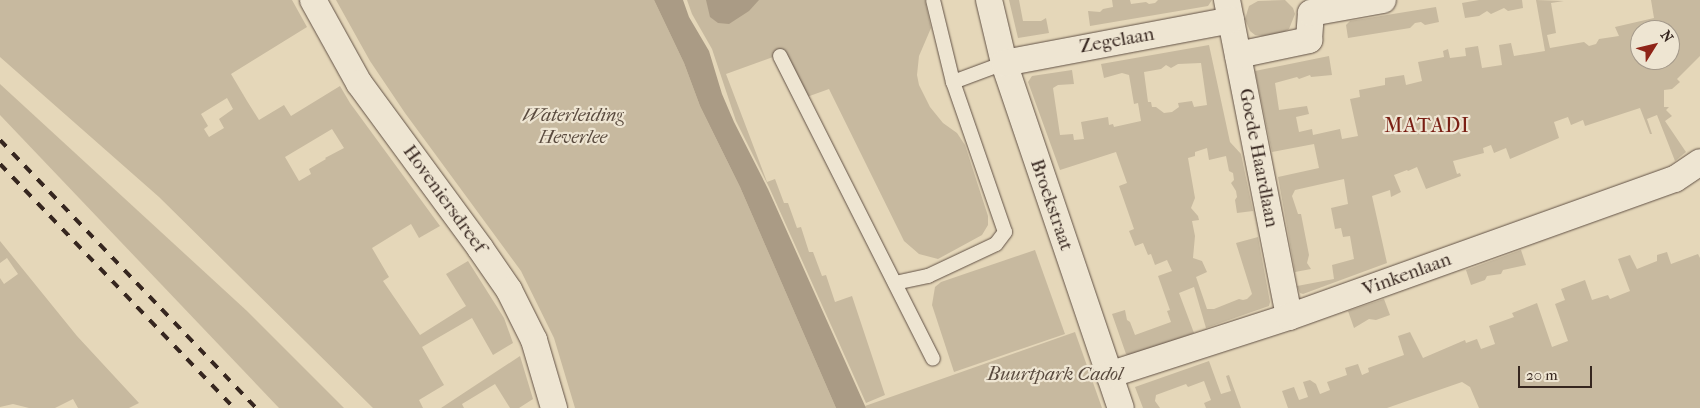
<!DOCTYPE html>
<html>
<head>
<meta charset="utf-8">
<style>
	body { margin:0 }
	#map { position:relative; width:1700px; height:408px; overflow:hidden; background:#e5d7b9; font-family:"IM FELL French Canon",serif }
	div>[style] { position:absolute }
	.green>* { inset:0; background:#c7b99f }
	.water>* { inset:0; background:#aa9b85 }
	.roads { filter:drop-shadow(0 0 1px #625246) drop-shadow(0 0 1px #625246) }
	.service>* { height:14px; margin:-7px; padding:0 7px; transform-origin:7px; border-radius:7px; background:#eee5d2 }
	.minor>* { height:26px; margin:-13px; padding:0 13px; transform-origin:13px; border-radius:13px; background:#eee5d2 }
	.rail>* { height:4px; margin-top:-2px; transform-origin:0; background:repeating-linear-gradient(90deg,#36261f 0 9px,transparent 0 18px) }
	span { translate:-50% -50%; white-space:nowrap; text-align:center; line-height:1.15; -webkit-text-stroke:4.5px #eee5d2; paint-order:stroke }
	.street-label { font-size:19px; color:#36261f }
	.park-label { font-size:19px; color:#5a4b3f; font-style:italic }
	.neighbourhood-label { font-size:20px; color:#7a1f14; letter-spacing:1px }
	.north { position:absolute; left:1630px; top:20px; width:50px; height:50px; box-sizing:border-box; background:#eee5d2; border:1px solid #a4998a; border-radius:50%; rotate:54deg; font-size:14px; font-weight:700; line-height:20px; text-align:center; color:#36261f }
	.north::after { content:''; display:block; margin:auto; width:18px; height:22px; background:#8f2418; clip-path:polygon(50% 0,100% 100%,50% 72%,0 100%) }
	.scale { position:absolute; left:1518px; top:366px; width:74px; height:22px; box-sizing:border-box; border:2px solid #36261f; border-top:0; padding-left:6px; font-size:15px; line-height:18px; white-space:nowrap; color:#36261f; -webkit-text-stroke:4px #eee5d2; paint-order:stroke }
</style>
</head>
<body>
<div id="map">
	<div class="green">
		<i style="clip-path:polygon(evenodd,0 0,292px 0,307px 27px,231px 74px,247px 101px,259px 120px,284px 105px,291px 116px,340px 86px,350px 103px,440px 226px,419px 238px,411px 224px,372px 248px,389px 277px,383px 281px,420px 335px,466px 306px,446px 274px,468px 261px,504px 318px,513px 343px,493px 355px,472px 318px,422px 347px,444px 385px,419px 400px,423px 408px,373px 408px,159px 197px,0 57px,0 0,227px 98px,233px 109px,219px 119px,224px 128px,209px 137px,204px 129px,208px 126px,201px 114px,227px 98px,0 0,332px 129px,344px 148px,325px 158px,326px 159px,309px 169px,311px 174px,299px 181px,285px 157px,332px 129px)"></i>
		<i style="clip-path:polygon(336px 0,654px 0,684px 63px,700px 106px,740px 187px,836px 408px,575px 408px,554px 338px,521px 271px,405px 113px,370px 61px)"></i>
		<i style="clip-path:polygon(687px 0,925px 0,931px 28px,919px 56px,917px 75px,919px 85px,930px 107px,943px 123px,957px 133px,965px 145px,988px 216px,988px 225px,982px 235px,938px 259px,919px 254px,904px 241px,829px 89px,804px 98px,784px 53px,726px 74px,767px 182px,775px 179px,784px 203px,788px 203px,797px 228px,801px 227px,809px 252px,813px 252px,822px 276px,826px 275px,835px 302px,852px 296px,885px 395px,866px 403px,769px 187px,736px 121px,712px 49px,692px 14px)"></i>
		<i style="clip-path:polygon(1009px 0,1019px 0,1023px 21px,1041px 21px,1046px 18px,1049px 33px,1018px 38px)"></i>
		<i style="clip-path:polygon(1112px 0,1130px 0,1131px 4px,1146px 2px,1149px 4px,1155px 3px,1158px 0,1212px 0,1208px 6px,1090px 26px,1088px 11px,1100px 12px,1103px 9px,1113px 7px)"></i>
		<i style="clip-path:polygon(1285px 0,1293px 8px,1295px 14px,1289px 29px,1282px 33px,1263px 36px,1255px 35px,1250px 31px,1245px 19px,1249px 6px,1258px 1px)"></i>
		<i style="clip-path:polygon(1479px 0,1522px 0,1523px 8px,1508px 11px,1504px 8px,1491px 14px,1487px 11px,1479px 16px,1465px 18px,1462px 3px)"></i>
		<i style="clip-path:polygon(evenodd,1536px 0,1564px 1px,1551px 3px,1556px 33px,1547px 35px,1550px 48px,1584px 42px,1589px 46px,1596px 44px,1599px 39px,1619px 36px,1615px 27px,1654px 18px,1651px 0,1700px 0,1700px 56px,1677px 79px,1680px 82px,1672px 89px,1664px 90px,1664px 107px,1669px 107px,1666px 110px,1672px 116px,1665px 121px,1686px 152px,1675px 161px,1657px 115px,1647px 119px,1652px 134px,1650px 134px,1640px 108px,1585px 126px,1583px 120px,1571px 125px,1568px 117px,1554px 122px,1559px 138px,1510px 159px,1506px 148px,1494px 153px,1491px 145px,1483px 148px,1484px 153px,1453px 161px,1457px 174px,1460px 173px,1461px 176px,1426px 189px,1417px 167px,1408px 171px,1407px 170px,1394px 175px,1401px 192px,1391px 197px,1390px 190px,1372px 196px,1387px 263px,1303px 294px,1300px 293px,1297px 286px,1334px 279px,1332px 265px,1354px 259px,1350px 236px,1343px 237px,1341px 228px,1335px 229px,1331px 208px,1348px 204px,1344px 179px,1295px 190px,1292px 196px,1298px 214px,1301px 214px,1309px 255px,1307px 263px,1311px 269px,1295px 272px,1278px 177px,1319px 168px,1314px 144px,1272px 152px,1255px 71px,1329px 56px,1332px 75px,1311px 77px,1310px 75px,1299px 79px,1297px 77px,1275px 83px,1279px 110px,1307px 106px,1309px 114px,1296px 117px,1299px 132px,1312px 129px,1313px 135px,1340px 129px,1342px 139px,1358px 136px,1350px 99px,1360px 97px,1359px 90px,1385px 85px,1385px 78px,1404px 75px,1406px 85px,1422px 81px,1418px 62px,1444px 57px,1443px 51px,1448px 49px,1450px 58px,1466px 56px,1465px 48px,1478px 46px,1482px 68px,1502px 65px,1499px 45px,1511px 43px,1514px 56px,1545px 51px,1536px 0,1640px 30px,1670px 30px,1670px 60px,1640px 60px,1640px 30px)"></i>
		<i style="clip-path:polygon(1436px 7px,1439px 22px,1425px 25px,1421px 22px,1415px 23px,1410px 28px,1348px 38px,1346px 25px,1350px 21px)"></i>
		<i style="clip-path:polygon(evenodd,1209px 45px,1230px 142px,1241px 154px,1253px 211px,1237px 213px,1235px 200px,1237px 197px,1236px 191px,1231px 183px,1234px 180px,1233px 173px,1229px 171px,1226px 156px,1209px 160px,1207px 148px,1195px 152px,1195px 156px,1188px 158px,1195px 198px,1191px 208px,1198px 216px,1199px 220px,1192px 221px,1195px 236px,1193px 258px,1202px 261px,1207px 272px,1196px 277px,1207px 309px,1214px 309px,1239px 299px,1243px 300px,1247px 299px,1252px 294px,1236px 243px,1258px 237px,1270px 302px,1269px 306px,1206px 328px,1194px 287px,1179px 293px,1194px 333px,1130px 356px,1126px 354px,1112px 314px,1125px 310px,1127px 320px,1130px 322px,1135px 335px,1171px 322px,1167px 311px,1170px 310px,1158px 276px,1172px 271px,1167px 260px,1155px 265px,1151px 254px,1148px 255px,1143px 243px,1135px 246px,1129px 231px,1134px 229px,1119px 186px,1127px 183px,1116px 152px,1060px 170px,1028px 82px,1032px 76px,1072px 70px,1074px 84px,1058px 85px,1053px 88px,1060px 135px,1073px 134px,1074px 140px,1084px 139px,1081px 122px,1108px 117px,1109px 125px,1113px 124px,1114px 127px,1141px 121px,1138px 103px,1134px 104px,1129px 75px,1122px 73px,1104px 78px,1101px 64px,1209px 45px,1201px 63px,1207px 105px,1194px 107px,1192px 101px,1178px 103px,1179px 107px,1172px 112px,1164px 113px,1156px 107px,1152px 107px,1151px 102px,1148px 102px,1144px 72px,1161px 69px,1166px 65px,1171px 68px,1178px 64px,1201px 63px)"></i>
		<i style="clip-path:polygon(0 84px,247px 311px,344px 408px,279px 408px,0 115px)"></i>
		<i style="clip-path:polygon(0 241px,77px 336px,139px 403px,129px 408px,78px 408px,73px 399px,55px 408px,29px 408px,13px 404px,0 407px,0 278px,4px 284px,18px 274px,7px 258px,0 263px)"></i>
		<i style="clip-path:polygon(1035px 250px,1065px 334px,954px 372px,932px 305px,935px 287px,941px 282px)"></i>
		<i style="clip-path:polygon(1521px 250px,1526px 265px,1503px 270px,1501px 274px,1487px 276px,1485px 280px,1471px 285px,1466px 270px)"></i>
		<i style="clip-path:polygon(1667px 252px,1671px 264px,1698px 254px,1700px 258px,1700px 408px,1479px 408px,1470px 387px,1462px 382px,1387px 408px,1288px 408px,1282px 391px,1294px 387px,1299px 400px,1308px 397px,1303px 382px,1310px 380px,1316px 384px,1320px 394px,1330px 390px,1327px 382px,1347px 375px,1345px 368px,1358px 364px,1362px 375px,1369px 372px,1368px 368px,1404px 355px,1398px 336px,1410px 332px,1423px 358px,1465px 340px,1466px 343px,1477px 339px,1481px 349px,1495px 344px,1489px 326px,1514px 317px,1512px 313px,1537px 303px,1552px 347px,1568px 341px,1555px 304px,1565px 300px,1561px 289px,1585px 280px,1592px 300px,1608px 295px,1610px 299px,1630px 291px,1618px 259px,1630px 255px,1637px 269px,1657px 261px,1657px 255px)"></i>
		<i style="clip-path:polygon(1384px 299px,1390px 315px,1376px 320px,1369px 319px,1354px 328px,1348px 311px)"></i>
		<i style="clip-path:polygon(1075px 332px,1102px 408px,866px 408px,865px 406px)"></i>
		<i style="clip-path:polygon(520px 356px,533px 399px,519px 408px,510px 408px,495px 384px,462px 404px,464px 408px,441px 408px)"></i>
		<i style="clip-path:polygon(1209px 361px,1221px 394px,1231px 391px,1226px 376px,1229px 375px,1241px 408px,1206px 408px,1204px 403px,1211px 400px,1204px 381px,1188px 387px,1186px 384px,1156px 395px,1155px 401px,1160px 408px,1143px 408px,1135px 387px)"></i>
	</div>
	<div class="water">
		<i style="clip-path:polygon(654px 0,683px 0,689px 17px,709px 51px,722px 94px,734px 122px,768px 189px,866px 408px,836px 408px,740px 187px,700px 106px,684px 63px)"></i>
		<i style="clip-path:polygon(706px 0,759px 0,749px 11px,729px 24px,718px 23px,710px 17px)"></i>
	</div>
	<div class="roads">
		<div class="service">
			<i style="left:780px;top:56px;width:339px;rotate:63.2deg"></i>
			<i style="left:953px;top:82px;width:54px;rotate:-20.4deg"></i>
			<i style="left:895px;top:283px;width:34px;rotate:-12deg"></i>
			<i style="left:928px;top:276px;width:75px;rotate:-25.2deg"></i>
			<i style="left:996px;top:244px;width:15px;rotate:-53deg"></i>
			<i style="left:1005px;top:232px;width:159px;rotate:-109.1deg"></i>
			<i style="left:953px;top:82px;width:84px;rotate:-103.7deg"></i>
		</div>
		<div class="minor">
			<i style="left:313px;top:0;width:95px;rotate:61deg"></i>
			<i style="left:359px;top:83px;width:205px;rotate:53.7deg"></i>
			<i style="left:480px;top:248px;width:51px;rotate:55.4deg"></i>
			<i style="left:509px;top:290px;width:56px;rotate:63.4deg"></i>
			<i style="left:534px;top:340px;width:71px;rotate:73.6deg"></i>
			<i style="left:989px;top:0;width:65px;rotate:76.6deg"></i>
			<i style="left:1004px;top:63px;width:364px;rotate:71.3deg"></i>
			<i style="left:1227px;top:0;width:323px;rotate:78.9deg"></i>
			<i style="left:1238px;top:55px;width:73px;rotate:-11.9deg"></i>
			<i style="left:1309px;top:40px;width:27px;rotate:-86deg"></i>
			<i style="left:1311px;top:13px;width:73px;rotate:-10.2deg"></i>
			<i style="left:1004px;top:63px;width:231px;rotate:-10.7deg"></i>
			<i style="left:1109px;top:375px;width:189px;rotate:-17.9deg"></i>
			<i style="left:1289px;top:317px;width:410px;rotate:-19.7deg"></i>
			<i style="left:1675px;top:179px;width:30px;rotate:-34deg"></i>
		</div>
	</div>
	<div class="rail">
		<i style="left:0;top:140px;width:371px;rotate:46.3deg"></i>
		<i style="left:0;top:164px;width:338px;rotate:46.2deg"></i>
	</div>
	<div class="street-label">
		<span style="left:1117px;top:41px;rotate:-10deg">Zegelaan</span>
		<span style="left:1258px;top:158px;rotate:79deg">Goede Haardlaan</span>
		<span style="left:444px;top:199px;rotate:54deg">Hoveniersdreef</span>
		<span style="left:1051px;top:205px;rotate:71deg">Broekstraat</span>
		<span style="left:1407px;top:275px;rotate:-20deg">Vinkenlaan</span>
	</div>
	<div class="park-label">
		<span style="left:573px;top:127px">Waterleiding<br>Heverlee</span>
		<span style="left:1055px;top:375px">Buurtpark Cadol</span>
	</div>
	<div class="neighbourhood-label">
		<span style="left:1427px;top:125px">MATADI</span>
	</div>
	<div class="north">N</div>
	<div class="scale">20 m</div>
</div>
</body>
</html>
